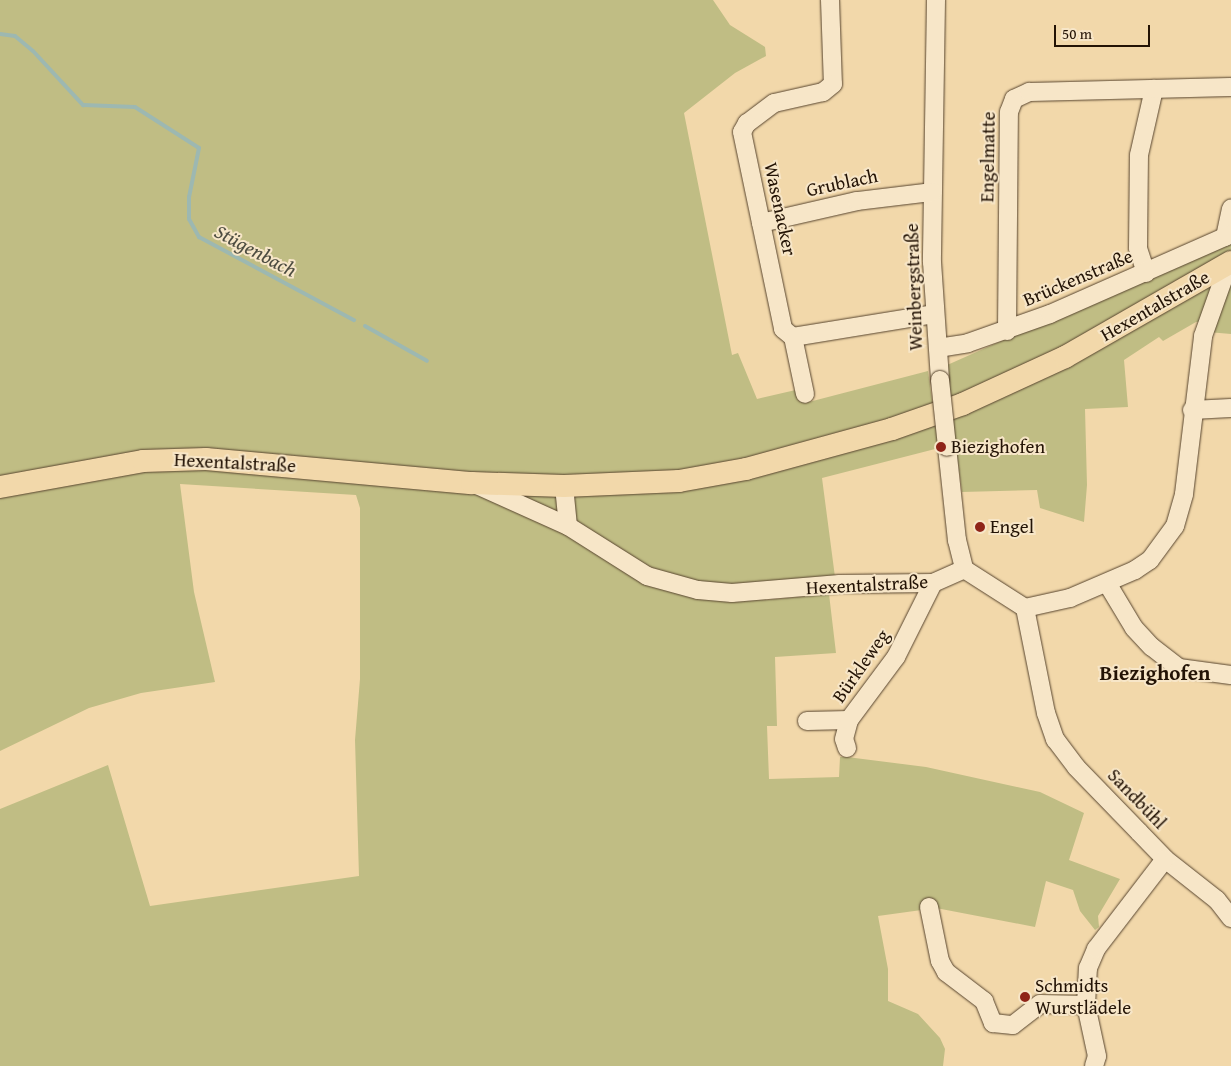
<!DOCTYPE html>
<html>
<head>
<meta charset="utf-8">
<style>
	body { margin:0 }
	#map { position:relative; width:1231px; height:1066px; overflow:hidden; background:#f2d8aa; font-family:"Gentium Book Plus",serif }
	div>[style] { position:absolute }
	.green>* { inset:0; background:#c0bd84 }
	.stream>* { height:4px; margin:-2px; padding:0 2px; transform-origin:2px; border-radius:2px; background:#9db8b1 }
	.roads { filter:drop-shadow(0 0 1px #57442e) drop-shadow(0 0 1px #57442e) }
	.minor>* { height:18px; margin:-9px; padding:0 9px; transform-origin:9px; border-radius:9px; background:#f7e6c8 }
	.major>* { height:22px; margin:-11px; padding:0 11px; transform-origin:11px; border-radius:11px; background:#f2d8aa }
	.bridges { filter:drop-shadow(0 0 1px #57442e) drop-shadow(0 0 1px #57442e) }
	.minor-bridge>* { height:18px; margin:-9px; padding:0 9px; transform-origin:9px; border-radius:9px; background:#f7e6c8 }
	.dots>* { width:14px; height:14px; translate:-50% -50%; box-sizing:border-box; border:2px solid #f7e6c8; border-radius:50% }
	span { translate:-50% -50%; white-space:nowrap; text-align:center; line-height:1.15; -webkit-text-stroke:4px #f7e6c8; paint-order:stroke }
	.street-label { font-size:19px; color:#231305 }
	.poi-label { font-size:19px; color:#231305 }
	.left { translate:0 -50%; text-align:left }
	.water-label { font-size:20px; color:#4e4d41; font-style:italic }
	.quarter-label { font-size:21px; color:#231305; font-weight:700 }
	.scale { position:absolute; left:1054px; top:25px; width:96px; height:22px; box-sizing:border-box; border:2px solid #231305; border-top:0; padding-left:6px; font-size:15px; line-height:18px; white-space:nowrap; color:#231305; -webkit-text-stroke:4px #f7e6c8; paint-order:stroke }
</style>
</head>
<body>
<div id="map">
	<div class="green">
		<i style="clip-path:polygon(0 0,713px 0,730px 25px,765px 47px,766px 56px,735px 73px,684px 113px,732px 355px,738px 353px,757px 399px,800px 389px,805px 403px,928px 371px,939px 448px,822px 478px,835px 577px,766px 582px,766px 600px,829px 594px,836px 653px,775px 657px,777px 726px,767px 726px,769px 779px,839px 777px,840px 757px,847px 757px,926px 767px,1040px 792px,1084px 813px,1069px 860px,1120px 879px,1098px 916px,1099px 927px,1095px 930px,1080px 911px,1073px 890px,1046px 881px,1035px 927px,936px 908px,878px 916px,888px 969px,888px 1001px,918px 1014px,940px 1038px,945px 1049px,943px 1066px,0 1066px,0 809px,108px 765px,150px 906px,359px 876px,355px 740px,360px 679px,360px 508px,356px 495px,180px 484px,194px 592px,215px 682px,141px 693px,89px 708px,0 751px)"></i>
		<i style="clip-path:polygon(1231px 239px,1231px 334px,1208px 332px,1202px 322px,1196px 322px,1163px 341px,1159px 337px,1124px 360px,1128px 407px,1085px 409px,1087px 485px,1084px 522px,1040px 508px,1037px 490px,962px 492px,945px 366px)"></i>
	</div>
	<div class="stream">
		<i style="left:0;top:34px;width:15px;rotate:8deg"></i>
		<i style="left:15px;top:36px;width:23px;rotate:40deg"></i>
		<i style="left:33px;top:51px;width:74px;rotate:47.2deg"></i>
		<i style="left:83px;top:105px;width:52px;rotate:2.2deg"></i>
		<i style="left:135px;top:107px;width:76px;rotate:32.6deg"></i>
		<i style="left:199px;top:148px;width:50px;rotate:101.5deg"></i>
		<i style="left:189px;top:197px;width:22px;rotate:90deg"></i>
		<i style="left:189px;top:219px;width:21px;rotate:61deg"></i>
		<i style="left:199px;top:237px;width:176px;rotate:28.2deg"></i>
		<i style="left:365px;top:326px;width:71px;rotate:29.4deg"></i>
	</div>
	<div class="roads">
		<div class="minor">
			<i style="left:830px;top:0;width:84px;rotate:88deg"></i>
			<i style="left:833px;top:84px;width:13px;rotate:141deg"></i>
			<i style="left:823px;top:92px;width:50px;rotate:167.3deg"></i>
			<i style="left:774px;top:103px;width:34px;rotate:143deg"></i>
			<i style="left:747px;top:123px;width:10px;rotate:119deg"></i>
			<i style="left:742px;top:132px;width:201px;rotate:78.2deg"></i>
			<i style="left:783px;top:329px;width:13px;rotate:39deg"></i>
			<i style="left:793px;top:337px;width:144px;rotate:-9.2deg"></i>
			<i style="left:936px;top:0;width:262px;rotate:90.9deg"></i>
			<i style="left:932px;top:262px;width:118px;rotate:86.1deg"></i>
			<i style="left:761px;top:223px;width:98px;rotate:-12.9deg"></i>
			<i style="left:857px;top:201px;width:76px;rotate:-6.8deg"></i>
			<i style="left:1225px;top:237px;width:29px;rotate:-78deg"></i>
			<i style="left:1146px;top:273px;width:26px;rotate:-108deg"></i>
			<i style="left:1138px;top:248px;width:93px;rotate:-89.4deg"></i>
			<i style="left:1139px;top:155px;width:68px;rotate:-77.2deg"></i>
			<i style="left:1007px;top:331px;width:219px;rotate:-89.5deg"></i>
			<i style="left:1009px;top:112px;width:14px;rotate:-69deg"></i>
			<i style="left:1014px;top:99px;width:17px;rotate:-25deg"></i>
			<i style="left:1029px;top:92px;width:202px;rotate:-1.4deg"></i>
			<i style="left:793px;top:337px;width:58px;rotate:78.1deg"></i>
			<i style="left:938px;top:348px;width:30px;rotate:-9deg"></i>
			<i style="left:968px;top:343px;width:87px;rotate:-19.5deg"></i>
			<i style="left:1050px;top:314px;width:198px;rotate:-23.8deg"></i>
			<i style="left:1192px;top:410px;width:39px;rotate:-3deg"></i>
			<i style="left:947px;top:447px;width:94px;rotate:83.9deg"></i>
			<i style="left:957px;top:540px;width:30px;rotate:76deg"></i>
			<i style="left:477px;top:485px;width:100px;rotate:24.3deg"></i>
			<i style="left:568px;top:526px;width:93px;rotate:32.3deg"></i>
			<i style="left:647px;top:576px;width:53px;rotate:15.4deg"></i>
			<i style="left:698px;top:590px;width:34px;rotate:5deg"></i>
			<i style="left:732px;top:593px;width:108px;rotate:-4.8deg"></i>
			<i style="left:840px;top:584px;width:93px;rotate:-0.6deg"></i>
			<i style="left:933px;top:583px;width:34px;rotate:-24deg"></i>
			<i style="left:564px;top:486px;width:40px;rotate:84.3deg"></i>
			<i style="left:964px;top:569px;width:72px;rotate:32.6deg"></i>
			<i style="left:1107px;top:583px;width:52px;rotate:59deg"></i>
			<i style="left:1134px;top:628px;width:26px;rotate:47deg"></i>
			<i style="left:1152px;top:647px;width:34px;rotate:38deg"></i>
			<i style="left:1179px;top:668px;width:52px;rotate:7.7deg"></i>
			<i style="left:1025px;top:608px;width:46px;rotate:-12.5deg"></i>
			<i style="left:1070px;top:598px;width:71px;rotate:-23.3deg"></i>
			<i style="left:1135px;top:570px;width:18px;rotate:-34deg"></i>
			<i style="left:1150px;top:560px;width:42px;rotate:-53.7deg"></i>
			<i style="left:1175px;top:526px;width:33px;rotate:-74deg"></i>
			<i style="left:1184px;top:494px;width:159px;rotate:-83.1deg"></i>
			<i style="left:1203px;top:336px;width:77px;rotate:-70.4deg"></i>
			<i style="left:1025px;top:608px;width:107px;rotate:78.7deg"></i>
			<i style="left:1046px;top:713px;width:28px;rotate:71deg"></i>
			<i style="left:1055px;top:739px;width:35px;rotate:53deg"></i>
			<i style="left:1076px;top:767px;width:91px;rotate:45.9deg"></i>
			<i style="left:1139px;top:832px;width:37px;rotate:46deg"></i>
			<i style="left:1165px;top:859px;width:66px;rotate:38.3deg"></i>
			<i style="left:1217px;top:900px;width:23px;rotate:52deg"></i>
			<i style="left:807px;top:721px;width:42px;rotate:-1.4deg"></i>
			<i style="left:847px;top:748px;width:9px;rotate:-108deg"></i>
			<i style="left:844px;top:739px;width:20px;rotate:-75deg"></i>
			<i style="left:849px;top:720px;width:79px;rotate:-53.3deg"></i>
			<i style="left:896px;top:657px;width:83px;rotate:-63.4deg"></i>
			<i style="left:929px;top:907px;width:55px;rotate:78.5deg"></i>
			<i style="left:940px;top:961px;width:13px;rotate:61deg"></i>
			<i style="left:946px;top:972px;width:48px;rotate:37.3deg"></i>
			<i style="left:984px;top:1001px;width:24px;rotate:68deg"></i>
			<i style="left:993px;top:1023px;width:20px;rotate:6deg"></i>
			<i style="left:1013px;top:1025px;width:34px;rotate:-38deg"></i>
			<i style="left:1040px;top:1004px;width:46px;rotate:1.2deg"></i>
			<i style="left:1094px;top:1066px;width:10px;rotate:-73deg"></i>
			<i style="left:1097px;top:1056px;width:52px;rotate:-102.2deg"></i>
			<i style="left:1086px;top:1005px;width:37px;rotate:-87deg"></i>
			<i style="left:1088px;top:968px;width:21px;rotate:-67deg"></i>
			<i style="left:1096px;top:949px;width:113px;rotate:-52.5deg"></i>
		</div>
		<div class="major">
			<i style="left:0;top:487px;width:145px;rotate:-10.3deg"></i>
			<i style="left:143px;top:461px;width:63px;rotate:-1.8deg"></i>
			<i style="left:206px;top:459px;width:267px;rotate:5.2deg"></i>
			<i style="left:472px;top:483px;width:92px;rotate:1.9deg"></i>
			<i style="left:564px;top:486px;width:115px;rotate:-2.5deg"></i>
			<i style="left:679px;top:481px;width:68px;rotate:-10.2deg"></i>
			<i style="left:746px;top:469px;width:151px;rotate:-15.3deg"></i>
			<i style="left:892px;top:429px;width:75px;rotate:-19.4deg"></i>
			<i style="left:963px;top:404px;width:112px;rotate:-24.7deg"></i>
			<i style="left:1065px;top:357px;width:191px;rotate:-29.8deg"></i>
		</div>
	</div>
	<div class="bridges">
		<div class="minor-bridge">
			<i style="left:940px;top:380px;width:67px;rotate:84deg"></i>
		</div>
	</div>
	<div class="dots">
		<i style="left:941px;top:447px;background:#8f2418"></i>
		<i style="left:980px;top:527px;background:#8f2418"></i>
		<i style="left:1025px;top:997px;background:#8f2418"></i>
	</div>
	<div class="street-label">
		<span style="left:988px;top:157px;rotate:-89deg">Engelmatte</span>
		<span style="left:842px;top:183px;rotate:-12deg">Grublach</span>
		<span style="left:780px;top:209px;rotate:78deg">Wasenacker</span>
		<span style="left:1078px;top:278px;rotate:-23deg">Brückenstraße</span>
		<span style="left:914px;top:287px;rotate:-92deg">Weinbergstraße</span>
		<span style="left:1155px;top:306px;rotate:-30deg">Hexentalstraße</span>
		<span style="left:235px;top:463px;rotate:3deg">Hexentalstraße</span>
		<span style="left:867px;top:585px;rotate:-3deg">Hexentalstraße</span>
		<span style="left:861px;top:666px;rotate:-55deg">Bürkleweg</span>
		<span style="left:1137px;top:799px;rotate:46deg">Sandbühl</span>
	</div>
	<div class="poi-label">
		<span class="left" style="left:951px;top:447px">Biezighofen</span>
		<span class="left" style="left:990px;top:527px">Engel</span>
		<span class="left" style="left:1035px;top:997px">Schmidts<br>Wurstlädele</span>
	</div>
	<div class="water-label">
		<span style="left:256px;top:250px;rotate:28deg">Stügenbach</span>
	</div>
	<div class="quarter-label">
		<span style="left:1155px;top:673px">Biezighofen</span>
	</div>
	<div class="scale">50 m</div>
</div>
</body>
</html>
